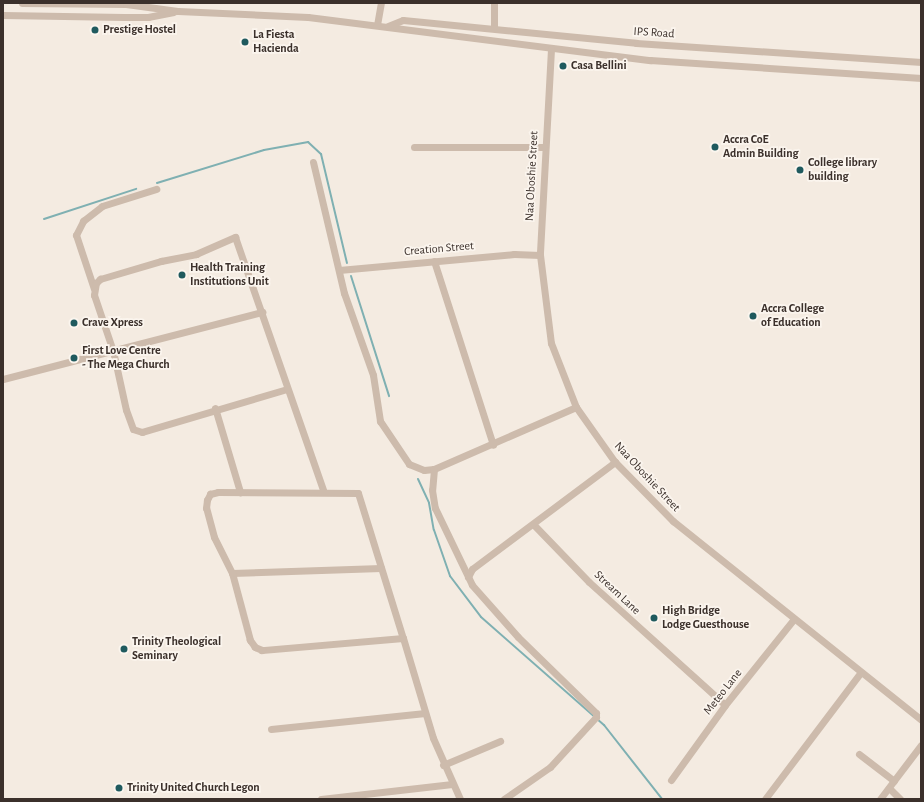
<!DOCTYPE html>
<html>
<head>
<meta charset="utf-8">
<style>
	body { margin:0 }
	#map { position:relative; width:924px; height:802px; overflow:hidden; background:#f4ebe1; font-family:"Alegreya Sans",sans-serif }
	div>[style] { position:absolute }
	.stream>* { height:2px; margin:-1px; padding:0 1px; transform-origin:1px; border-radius:1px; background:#7fb0b2 }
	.minor>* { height:7px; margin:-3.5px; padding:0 3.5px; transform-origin:3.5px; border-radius:3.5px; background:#cdbbac }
	.dots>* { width:11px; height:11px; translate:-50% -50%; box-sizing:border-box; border:2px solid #fbf5ee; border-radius:50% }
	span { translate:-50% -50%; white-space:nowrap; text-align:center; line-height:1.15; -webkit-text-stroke:3.5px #fbf5ee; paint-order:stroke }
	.poi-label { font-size:12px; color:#3b302b; font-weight:700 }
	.left { translate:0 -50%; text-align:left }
	.street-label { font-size:12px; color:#3b302b }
	.frame { position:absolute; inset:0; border:4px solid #3b302b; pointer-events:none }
</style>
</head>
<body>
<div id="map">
	<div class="stream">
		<i style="left:157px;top:183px;width:112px;rotate:-17.1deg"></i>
		<i style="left:264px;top:150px;width:45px;rotate:-10.3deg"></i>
		<i style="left:308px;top:142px;width:18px;rotate:43deg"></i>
		<i style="left:321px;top:154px;width:112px;rotate:76.6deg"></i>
		<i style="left:44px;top:219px;width:97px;rotate:-18.1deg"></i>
		<i style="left:351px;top:276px;width:126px;rotate:72.4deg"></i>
		<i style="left:418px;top:479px;width:26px;rotate:65deg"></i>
		<i style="left:429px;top:503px;width:27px;rotate:80deg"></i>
		<i style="left:434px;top:530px;width:49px;rotate:70.8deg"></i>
		<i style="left:450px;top:576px;width:51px;rotate:52.9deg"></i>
		<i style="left:481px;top:617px;width:164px;rotate:41.3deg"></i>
		<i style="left:604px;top:725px;width:94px;rotate:51.9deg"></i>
	</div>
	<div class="minor">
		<i style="left:22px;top:3px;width:104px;rotate:0.6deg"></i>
		<i style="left:126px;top:4px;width:52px;rotate:7.7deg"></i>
		<i style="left:178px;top:11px;width:130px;rotate:2.6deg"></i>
		<i style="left:308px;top:17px;width:345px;rotate:7.2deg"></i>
		<i style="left:650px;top:60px;width:272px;rotate:3.8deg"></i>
		<i style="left:494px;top:3px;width:25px;rotate:90deg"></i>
		<i style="left:3px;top:15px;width:121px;rotate:0.9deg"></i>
		<i style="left:124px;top:17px;width:24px"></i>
		<i style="left:148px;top:17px;width:26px;rotate:-11deg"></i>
		<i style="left:377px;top:25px;width:22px;rotate:-80deg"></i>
		<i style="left:388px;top:26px;width:16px;rotate:-22deg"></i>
		<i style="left:403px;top:20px;width:234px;rotate:5.6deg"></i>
		<i style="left:636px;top:43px;width:286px;rotate:3.8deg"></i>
		<i style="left:551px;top:49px;width:206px;rotate:93.1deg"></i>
		<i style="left:540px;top:255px;width:89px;rotate:82.9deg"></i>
		<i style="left:551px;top:343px;width:69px;rotate:68.7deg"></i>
		<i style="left:576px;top:407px;width:67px;rotate:54.7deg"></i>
		<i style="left:615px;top:462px;width:83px;rotate:45.5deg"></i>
		<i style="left:673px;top:521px;width:318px;rotate:38.7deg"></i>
		<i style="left:414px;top:147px;width:130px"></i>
		<i style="left:313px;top:162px;width:135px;rotate:76.7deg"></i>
		<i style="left:344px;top:293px;width:87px;rotate:70.5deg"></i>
		<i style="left:373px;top:375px;width:47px;rotate:81.3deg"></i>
		<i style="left:380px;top:421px;width:52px;rotate:56deg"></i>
		<i style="left:409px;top:464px;width:16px;rotate:22deg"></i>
		<i style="left:424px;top:470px;width:10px;rotate:-6deg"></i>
		<i style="left:434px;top:469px;width:155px;rotate:-23.6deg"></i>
		<i style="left:434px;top:261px;width:193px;rotate:72.2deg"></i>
		<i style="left:339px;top:270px;width:176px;rotate:-5.2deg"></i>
		<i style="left:514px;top:254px;width:26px;rotate:2deg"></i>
		<i style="left:94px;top:289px;width:57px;rotate:-108.4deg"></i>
		<i style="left:76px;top:235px;width:16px;rotate:-63deg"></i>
		<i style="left:83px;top:221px;width:24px;rotate:-38deg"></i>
		<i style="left:102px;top:206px;width:57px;rotate:-17.5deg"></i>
		<i style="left:3px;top:379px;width:268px;rotate:-14.5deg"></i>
		<i style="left:287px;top:389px;width:151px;rotate:163.5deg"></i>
		<i style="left:142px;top:432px;width:9px;rotate:-162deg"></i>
		<i style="left:133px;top:429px;width:20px;rotate:-110deg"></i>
		<i style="left:126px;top:410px;width:60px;rotate:-102.4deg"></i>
		<i style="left:113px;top:351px;width:59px;rotate:-108.7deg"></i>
		<i style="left:94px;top:295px;width:12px;rotate:-81deg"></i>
		<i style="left:96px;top:283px;width:6px;rotate:-45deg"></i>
		<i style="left:100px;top:279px;width:64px;rotate:-16.4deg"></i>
		<i style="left:161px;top:261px;width:36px;rotate:-11deg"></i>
		<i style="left:196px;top:254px;width:43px;rotate:-23.6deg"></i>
		<i style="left:235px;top:237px;width:270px;rotate:70.8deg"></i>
		<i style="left:215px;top:408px;width:88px;rotate:73.4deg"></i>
		<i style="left:434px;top:469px;width:21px;rotate:95deg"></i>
		<i style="left:432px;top:490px;width:18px;rotate:81deg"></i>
		<i style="left:435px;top:508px;width:85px;rotate:64.3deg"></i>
		<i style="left:472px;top:585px;width:69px;rotate:48.5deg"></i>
		<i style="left:518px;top:637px;width:109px;rotate:44.3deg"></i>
		<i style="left:596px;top:713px;width:4px;rotate:90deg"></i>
		<i style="left:596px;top:717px;width:68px;rotate:132.6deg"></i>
		<i style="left:550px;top:767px;width:56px;rotate:145.2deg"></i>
		<i style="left:534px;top:525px;width:79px;rotate:46deg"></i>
		<i style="left:589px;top:582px;width:183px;rotate:42.1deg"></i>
		<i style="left:232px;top:573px;width:149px;rotate:-1.9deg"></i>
		<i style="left:468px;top:577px;width:9px;rotate:-63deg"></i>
		<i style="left:472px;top:569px;width:179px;rotate:-36.8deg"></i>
		<i style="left:403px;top:638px;width:142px;rotate:175.1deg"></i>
		<i style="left:262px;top:650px;width:8px;rotate:-157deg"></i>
		<i style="left:255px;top:647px;width:9px;rotate:-126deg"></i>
		<i style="left:250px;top:640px;width:69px;rotate:-105deg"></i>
		<i style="left:232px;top:573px;width:40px;rotate:-116.6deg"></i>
		<i style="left:214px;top:537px;width:30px;rotate:-105deg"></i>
		<i style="left:206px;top:508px;width:8px;rotate:-83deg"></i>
		<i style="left:207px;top:500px;width:7px;rotate:-63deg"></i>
		<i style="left:210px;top:494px;width:8px;rotate:-14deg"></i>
		<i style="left:218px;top:492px;width:140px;rotate:0.4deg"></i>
		<i style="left:358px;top:493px;width:152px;rotate:72.8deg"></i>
		<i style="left:403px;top:638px;width:104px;rotate:73.3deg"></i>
		<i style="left:433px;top:738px;width:67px;rotate:66.1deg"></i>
		<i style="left:271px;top:729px;width:155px;rotate:-5.9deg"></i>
		<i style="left:859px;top:754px;width:44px;rotate:37.6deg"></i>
		<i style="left:443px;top:765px;width:62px;rotate:-22.8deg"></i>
		<i style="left:671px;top:780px;width:92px;rotate:-54.2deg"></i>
		<i style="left:725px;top:705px;width:110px;rotate:-51.3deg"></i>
		<i style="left:889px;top:788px;width:16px;rotate:45deg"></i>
		<i style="left:321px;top:799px;width:132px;rotate:-6.5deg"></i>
		<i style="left:765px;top:799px;width:159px;rotate:-52.9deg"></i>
		<i style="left:880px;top:799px;width:68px;rotate:-52.8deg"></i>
	</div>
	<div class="dots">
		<i style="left:95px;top:30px;background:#1f5a5e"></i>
		<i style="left:245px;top:42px;background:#1f5a5e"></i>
		<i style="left:563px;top:66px;background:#1f5a5e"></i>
		<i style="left:715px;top:147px;background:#1f5a5e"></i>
		<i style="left:800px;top:170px;background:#1f5a5e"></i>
		<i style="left:182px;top:275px;background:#1f5a5e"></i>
		<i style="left:753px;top:316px;background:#1f5a5e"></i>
		<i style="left:74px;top:323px;background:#1f5a5e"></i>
		<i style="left:74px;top:358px;background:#1f5a5e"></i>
		<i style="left:654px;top:618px;background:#1f5a5e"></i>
		<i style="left:124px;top:649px;background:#1f5a5e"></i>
		<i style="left:119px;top:788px;background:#1f5a5e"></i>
	</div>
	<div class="poi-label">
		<span class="left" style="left:103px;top:30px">Prestige Hostel</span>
		<span class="left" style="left:253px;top:42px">La Fiesta<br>Hacienda</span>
		<span class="left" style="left:571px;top:66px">Casa Bellini</span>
		<span class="left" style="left:723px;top:147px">Accra CoE<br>Admin Building</span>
		<span class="left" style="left:808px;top:170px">College library<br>building</span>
		<span class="left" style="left:190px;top:275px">Health Training<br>Institutions Unit</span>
		<span class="left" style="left:761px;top:316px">Accra College<br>of Education</span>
		<span class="left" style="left:82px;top:323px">Crave Xpress</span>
		<span class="left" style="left:82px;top:358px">First Love Centre<br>- The Mega Church</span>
		<span class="left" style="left:662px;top:618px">High Bridge<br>Lodge Guesthouse</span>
		<span class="left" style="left:132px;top:649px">Trinity Theological<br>Seminary</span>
		<span class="left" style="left:127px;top:788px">Trinity United Church Legon</span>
	</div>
	<div class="street-label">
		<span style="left:654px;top:33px;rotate:4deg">IPS Road</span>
		<span style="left:532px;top:176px;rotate:-87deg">Naa Oboshie Street</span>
		<span style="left:439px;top:249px;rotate:-5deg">Creation Street</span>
		<span style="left:647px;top:477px;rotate:47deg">Naa Oboshie Street</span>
		<span style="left:617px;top:593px;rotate:43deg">Stream Lane</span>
		<span style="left:723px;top:692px;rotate:-52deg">Meteo Lane</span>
	</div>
	<div class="frame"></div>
</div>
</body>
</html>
